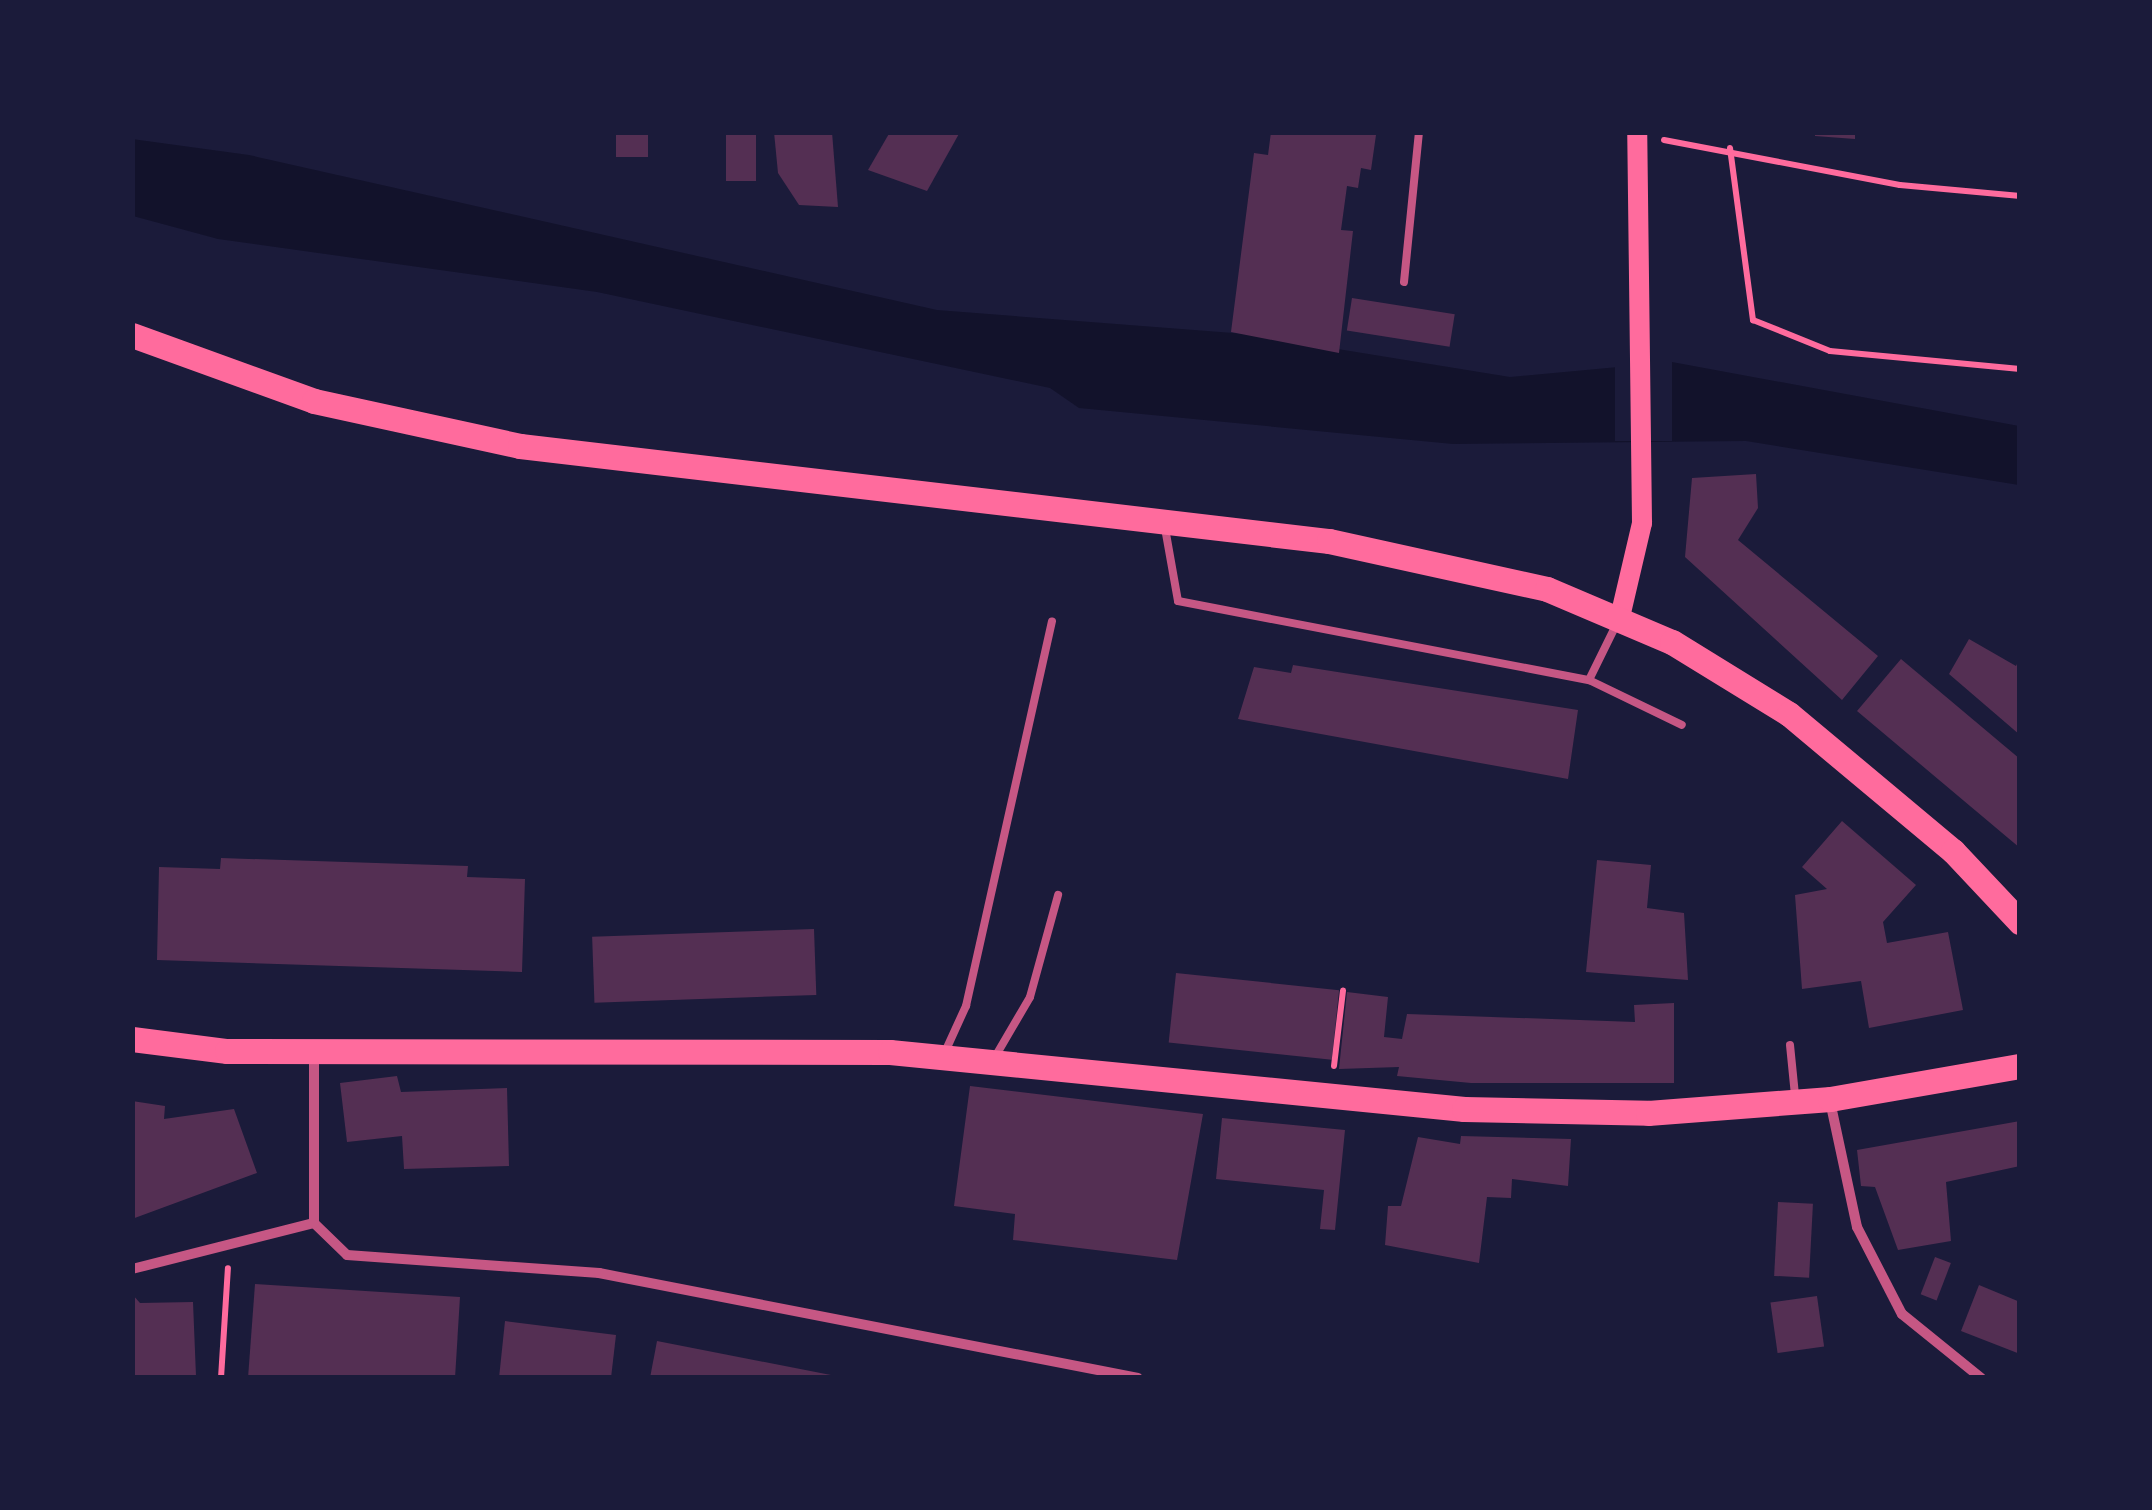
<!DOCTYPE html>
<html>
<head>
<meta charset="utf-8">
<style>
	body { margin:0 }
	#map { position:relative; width:2152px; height:1510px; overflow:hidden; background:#1b1b3a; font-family:"DejaVu Sans",sans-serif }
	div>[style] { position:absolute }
	.water>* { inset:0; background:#12122b }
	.pier>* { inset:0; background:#1b1b3a; transform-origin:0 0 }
	.building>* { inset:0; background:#542f53; transform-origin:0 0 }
	.path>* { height:6px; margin:-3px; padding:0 3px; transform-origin:3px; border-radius:3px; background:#ff6b9d }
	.service>* { height:8px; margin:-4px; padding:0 4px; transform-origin:4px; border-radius:4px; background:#c65784 }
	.minor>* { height:10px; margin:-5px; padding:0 5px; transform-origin:5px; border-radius:5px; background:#c65784 }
	.secondary>* { height:20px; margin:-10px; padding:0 10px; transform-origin:10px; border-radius:10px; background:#ff6b9d }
	.primary>* { height:25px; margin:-12.5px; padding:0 12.5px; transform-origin:12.5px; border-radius:12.5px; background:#ff6b9d }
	span { translate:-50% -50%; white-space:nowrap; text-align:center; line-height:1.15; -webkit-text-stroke:8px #1b1b3a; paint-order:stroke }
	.frame { position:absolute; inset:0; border:135px solid #1b1b3a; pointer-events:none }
</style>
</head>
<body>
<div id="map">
	<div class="water">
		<i style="clip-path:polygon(132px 139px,249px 155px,937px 310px,1246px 334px,1510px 377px,1672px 362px,2019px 426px,2019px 485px,1746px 441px,1453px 444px,1079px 408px,1050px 388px,597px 292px,218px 239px,133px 216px)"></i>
	</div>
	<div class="pier">
		<i style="left:1615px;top:357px;width:57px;height:84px"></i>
	</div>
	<div class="building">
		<i style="left:616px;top:132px;width:32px;height:25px"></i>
		<i style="left:726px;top:132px;width:30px;height:49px"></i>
		<i style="clip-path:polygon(774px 132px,832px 132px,838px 207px,799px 205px,778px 173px)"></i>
		<i style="clip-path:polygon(890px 132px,960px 132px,927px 191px,868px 170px)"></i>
		<i style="clip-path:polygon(1271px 132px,1376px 135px,1371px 170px,1361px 168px,1358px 188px,1347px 186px,1341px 230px,1353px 231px,1339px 353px,1231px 332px,1254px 153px,1268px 155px)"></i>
		<i style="clip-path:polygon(1855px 132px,1855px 139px,1815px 136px,1815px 132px)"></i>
		<i style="left:1352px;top:298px;width:104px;height:33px;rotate:9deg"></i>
		<i style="clip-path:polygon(1756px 474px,1758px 508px,1738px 540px,1878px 656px,1842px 700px,1685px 557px,1692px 478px)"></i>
		<i style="clip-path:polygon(1969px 639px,2016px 666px,2020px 658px,2020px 735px,1949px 674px)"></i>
		<i style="clip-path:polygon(1901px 659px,2020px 759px,2020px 848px,1857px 711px)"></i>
		<i style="clip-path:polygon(1293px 665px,1578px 710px,1568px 779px,1238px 719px,1254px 667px,1291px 673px)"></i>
		<i style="clip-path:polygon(1842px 821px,1916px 885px,1883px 922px,1887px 943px,1948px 932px,1963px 1010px,1869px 1028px,1861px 981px,1802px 989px,1795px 895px,1827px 889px,1802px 867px)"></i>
		<i style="clip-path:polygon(221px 858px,468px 866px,467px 877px,525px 879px,522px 972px,157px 960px,159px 867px,220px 869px)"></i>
		<i style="clip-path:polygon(1597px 860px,1651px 865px,1647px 908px,1684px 913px,1688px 980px,1586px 972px)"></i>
		<i style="left:814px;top:929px;width:66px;height:222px;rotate:88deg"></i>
		<i style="left:1176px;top:973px;width:164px;height:70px;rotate:6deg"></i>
		<i style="clip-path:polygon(1347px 992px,1388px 997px,1384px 1037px,1402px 1039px,1407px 1014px,1635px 1022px,1634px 1005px,1674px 1003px,1674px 1083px,1471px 1083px,1397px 1076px,1399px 1067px,1339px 1069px)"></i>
		<i style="clip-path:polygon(397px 1076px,401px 1092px,507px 1088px,509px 1166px,404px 1169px,402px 1136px,347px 1142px,340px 1083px)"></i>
		<i style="clip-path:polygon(970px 1086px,1203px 1114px,1177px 1260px,1013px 1240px,1015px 1214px,954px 1206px)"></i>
		<i style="clip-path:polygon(132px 1101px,165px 1106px,164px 1119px,234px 1109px,257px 1173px,132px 1219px)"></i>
		<i style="clip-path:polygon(1222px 1118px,1345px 1130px,1335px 1230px,1320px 1229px,1324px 1190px,1216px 1179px)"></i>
		<i style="clip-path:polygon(2020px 1121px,2020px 1166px,1946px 1182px,1951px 1241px,1898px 1250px,1875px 1187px,1861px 1186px,1857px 1150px)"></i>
		<i style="clip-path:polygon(1461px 1136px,1571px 1139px,1568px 1186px,1512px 1179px,1511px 1198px,1487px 1197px,1479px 1263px,1385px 1245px,1388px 1206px,1401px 1206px,1418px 1137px,1460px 1144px)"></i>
		<i style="left:1778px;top:1202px;width:35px;height:74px;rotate:3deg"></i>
		<i style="left:1935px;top:1257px;width:17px;height:40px;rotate:21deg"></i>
		<i style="clip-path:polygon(255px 1284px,460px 1297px,455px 1378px,248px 1378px)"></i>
		<i style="clip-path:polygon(1979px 1285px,2020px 1302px,2020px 1354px,1961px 1331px)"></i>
		<i style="clip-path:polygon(132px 1294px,140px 1303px,193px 1302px,196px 1376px,132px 1378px)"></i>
		<i style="left:1817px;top:1296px;width:51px;height:47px;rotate:82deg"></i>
		<i style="clip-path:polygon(505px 1321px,616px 1335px,611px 1378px,499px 1378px)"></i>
		<i style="clip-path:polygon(657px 1341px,836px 1376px,836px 1378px,650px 1378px)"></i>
	</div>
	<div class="path">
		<i style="left:1664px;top:140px;width:240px;rotate:10.8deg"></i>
		<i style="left:1900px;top:185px;width:121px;rotate:5.2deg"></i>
		<i style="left:1730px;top:148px;width:174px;rotate:82.4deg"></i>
		<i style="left:1753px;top:320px;width:83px;rotate:21.9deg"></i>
		<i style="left:1830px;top:351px;width:191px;rotate:5.4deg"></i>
		<i style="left:1334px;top:1066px;width:76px;rotate:-83.2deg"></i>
		<i style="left:221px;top:1378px;width:110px;rotate:-86.4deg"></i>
	</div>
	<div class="service">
		<i style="left:1404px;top:282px;width:151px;rotate:-84.3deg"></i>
		<i style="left:1165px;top:528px;width:74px;rotate:79.9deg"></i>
		<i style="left:1178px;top:601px;width:419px;rotate:10.9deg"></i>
		<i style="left:1589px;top:680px;width:64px;rotate:-63.8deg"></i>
		<i style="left:1589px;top:680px;width:103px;rotate:25.8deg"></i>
		<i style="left:1790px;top:1045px;width:50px;rotate:84.3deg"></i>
		<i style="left:945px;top:1052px;width:51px;rotate:-65.5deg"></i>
		<i style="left:966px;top:1006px;width:394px;rotate:-77.4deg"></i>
		<i style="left:995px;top:1057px;width:69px;rotate:-59.7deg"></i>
		<i style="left:1030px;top:997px;width:106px;rotate:-74.6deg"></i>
	</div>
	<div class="minor">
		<i style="left:1830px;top:1101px;width:129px;rotate:77.9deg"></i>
		<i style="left:1857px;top:1227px;width:98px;rotate:62.7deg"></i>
		<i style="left:1902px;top:1314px;width:102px;rotate:39deg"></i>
		<i style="left:314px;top:1223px;width:46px;rotate:44.1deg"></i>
		<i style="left:347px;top:1255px;width:253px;rotate:4.1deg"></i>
		<i style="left:599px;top:1273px;width:549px;rotate:11.02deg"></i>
		<i style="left:132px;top:1269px;width:188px;rotate:-14.2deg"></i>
		<i style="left:314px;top:1223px;width:171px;rotate:-90deg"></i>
	</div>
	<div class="secondary">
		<i style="left:1620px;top:617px;width:97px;rotate:-76.8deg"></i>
		<i style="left:1642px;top:523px;width:391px;rotate:-90.7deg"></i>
	</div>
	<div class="primary">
		<i style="left:132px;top:335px;width:194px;rotate:19.9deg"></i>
		<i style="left:314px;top:401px;width:211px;rotate:12.3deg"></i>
		<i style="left:520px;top:446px;width:815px;rotate:6.7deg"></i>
		<i style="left:1329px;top:541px;width:223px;rotate:12.4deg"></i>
		<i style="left:1547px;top:589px;width:136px;rotate:23deg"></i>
		<i style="left:1672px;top:642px;width:137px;rotate:31.6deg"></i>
		<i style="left:1789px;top:714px;width:214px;rotate:39.9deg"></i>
		<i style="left:1953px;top:851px;width:98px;rotate:46.7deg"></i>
		<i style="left:132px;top:1039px;width:96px;rotate:7.2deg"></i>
		<i style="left:227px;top:1051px;width:663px;rotate:0.09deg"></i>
		<i style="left:890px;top:1052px;width:577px;rotate:5.67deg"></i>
		<i style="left:1464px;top:1109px;width:184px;rotate:1.2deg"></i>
		<i style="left:1648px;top:1113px;width:183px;rotate:-4.4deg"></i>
		<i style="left:1830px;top:1099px;width:193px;rotate:-9.9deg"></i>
	</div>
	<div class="frame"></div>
</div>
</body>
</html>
